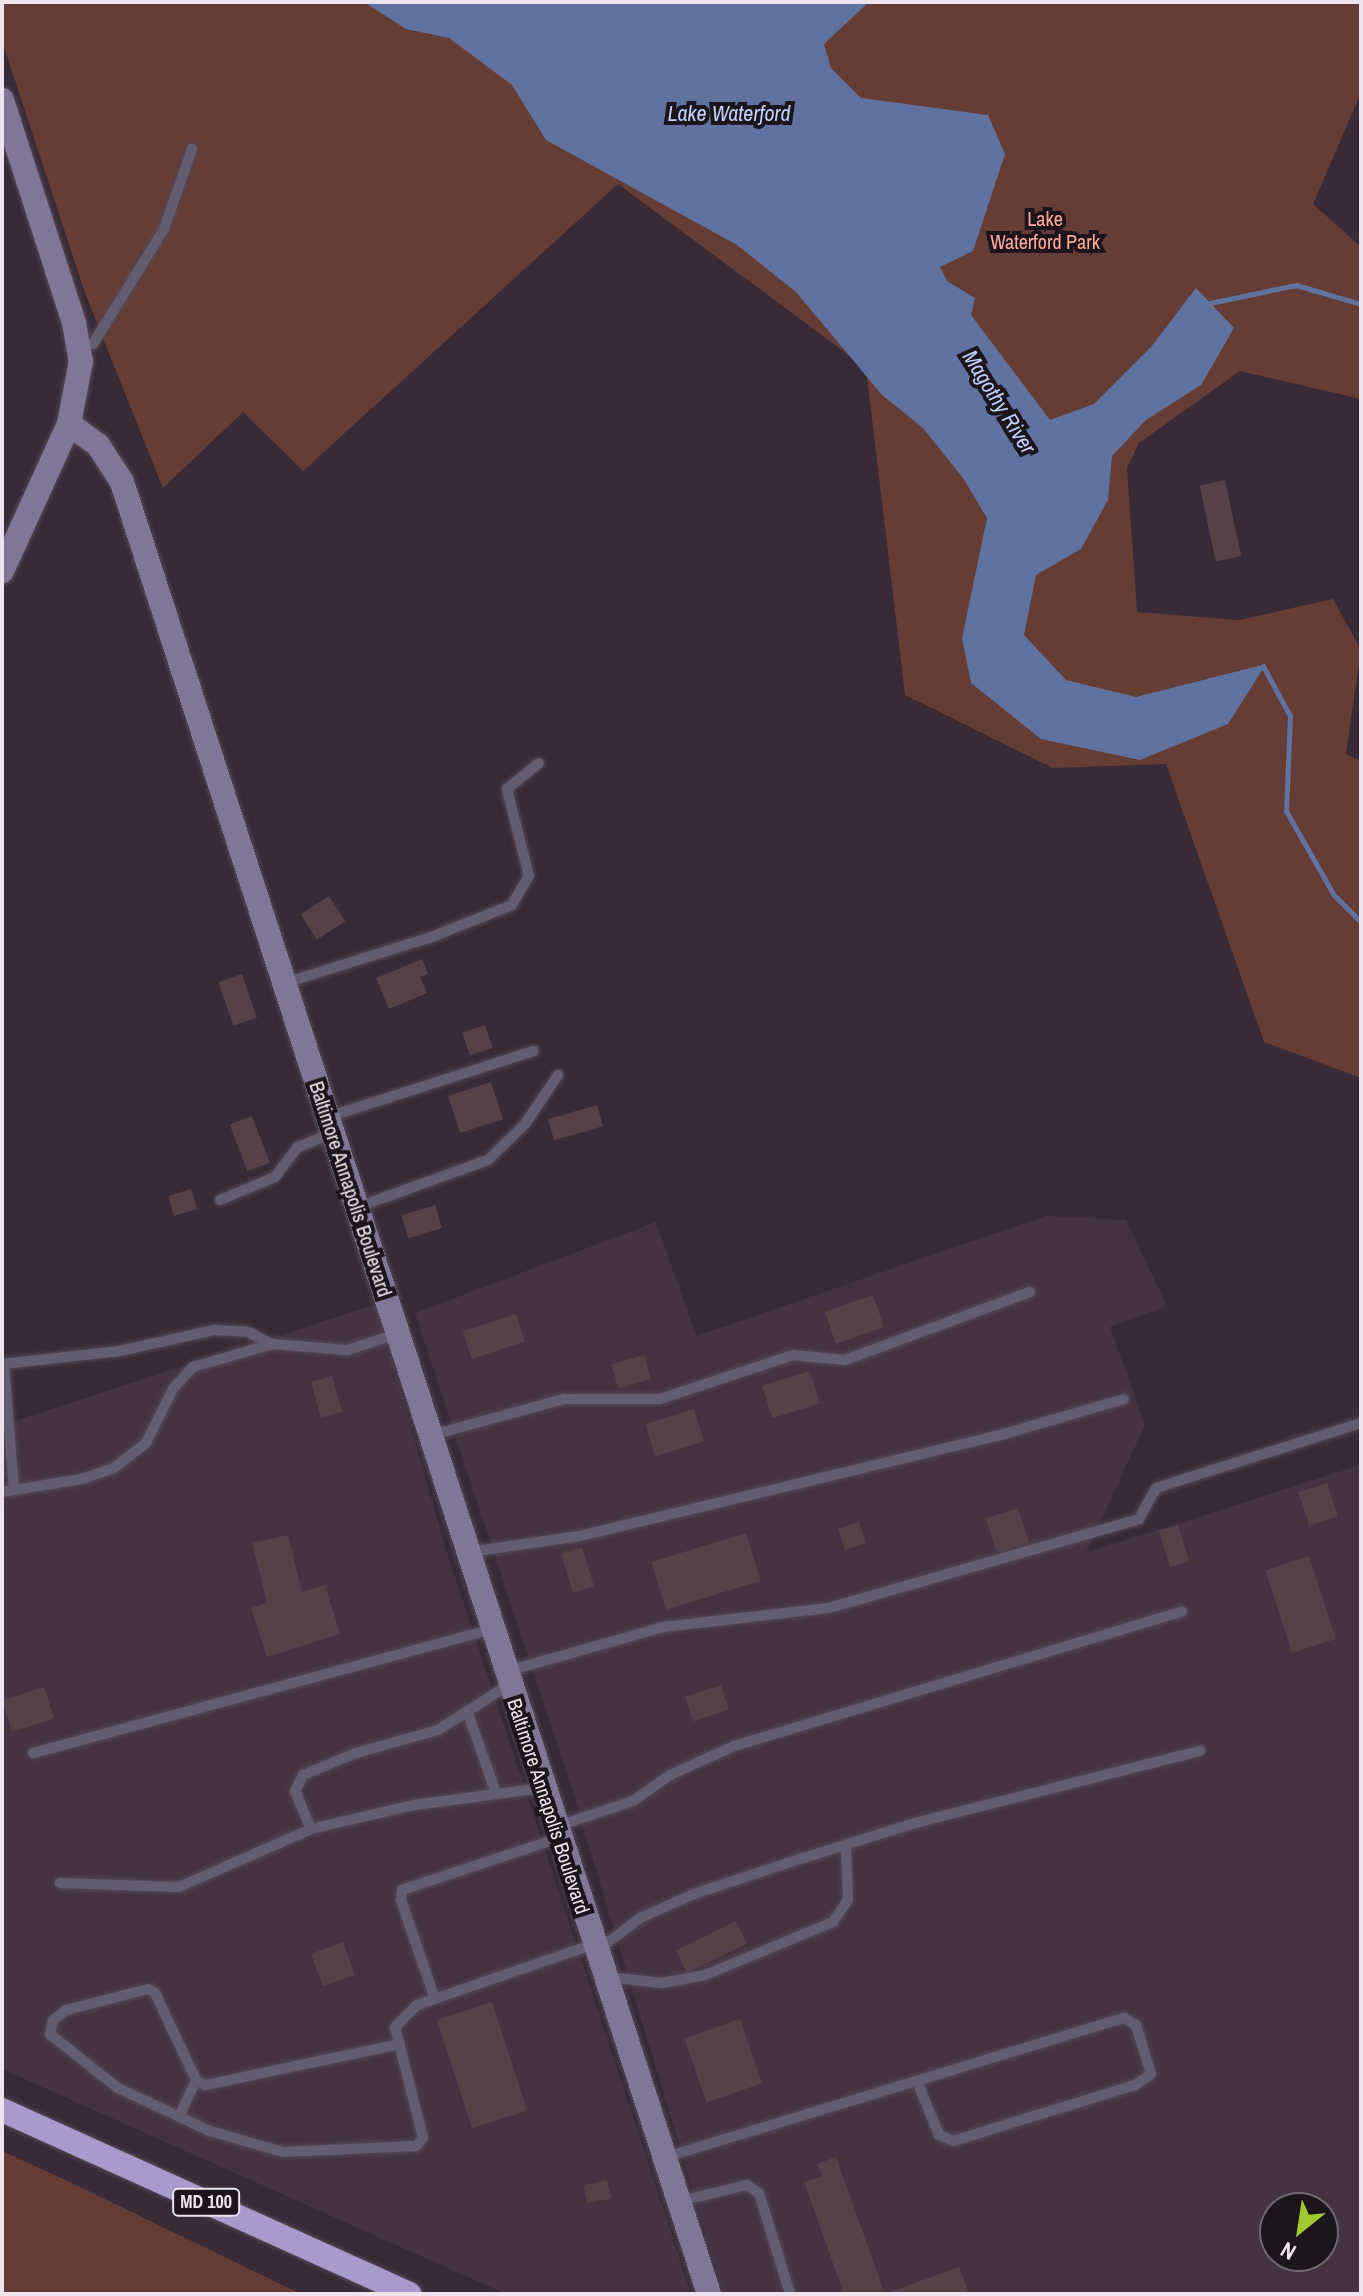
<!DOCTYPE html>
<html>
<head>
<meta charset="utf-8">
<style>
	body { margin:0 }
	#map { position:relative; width:1363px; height:2296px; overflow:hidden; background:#382a37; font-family:"Archivo Narrow",sans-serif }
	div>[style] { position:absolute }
	.built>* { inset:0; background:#453344 }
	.green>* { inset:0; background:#653d35 }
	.water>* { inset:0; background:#6073a0 }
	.stream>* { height:5px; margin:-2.5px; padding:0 2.5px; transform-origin:2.5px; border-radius:2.5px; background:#6073a0 }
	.building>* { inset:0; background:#564147; transform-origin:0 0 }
	.roads { filter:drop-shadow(0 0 2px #554854) drop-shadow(0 0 2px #554854) }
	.lane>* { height:10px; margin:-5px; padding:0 5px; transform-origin:5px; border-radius:5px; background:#635d72 }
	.secondary>* { height:24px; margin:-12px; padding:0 12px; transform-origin:12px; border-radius:12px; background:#807697 }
	.highway>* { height:24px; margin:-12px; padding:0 12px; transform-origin:12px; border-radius:12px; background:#a99acd }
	span { translate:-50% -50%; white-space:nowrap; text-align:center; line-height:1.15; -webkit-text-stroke:8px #1c151b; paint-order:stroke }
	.shield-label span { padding:2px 6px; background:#1c151b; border:2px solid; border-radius:6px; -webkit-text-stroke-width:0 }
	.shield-label { font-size:18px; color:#eee4ed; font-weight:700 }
	.park-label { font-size:20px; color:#fa9 }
	.street-label { font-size:20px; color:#eee4ed }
	.water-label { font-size:22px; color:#bfd0fb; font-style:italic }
	.frame { position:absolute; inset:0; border:4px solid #eee4ed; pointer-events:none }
	.north { position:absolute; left:1259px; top:2192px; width:80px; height:80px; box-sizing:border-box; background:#1c151b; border:2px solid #70686f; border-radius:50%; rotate:210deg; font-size:22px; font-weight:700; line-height:32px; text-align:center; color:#eee4ed }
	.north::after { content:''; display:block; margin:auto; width:28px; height:36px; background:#9fca2d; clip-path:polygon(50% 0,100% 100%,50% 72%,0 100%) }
</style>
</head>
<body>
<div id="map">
	<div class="built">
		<i style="clip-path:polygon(evenodd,1046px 1216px,1126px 1220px,1167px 1306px,1110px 1327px,1145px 1425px,1086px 1553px,1361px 1465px,1361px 2294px,724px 2294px,570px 1783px,415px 1313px,656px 1222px,696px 1336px,1046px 1216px,1275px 2208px,1323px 2208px,1323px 2256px,1275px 2256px,1275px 2208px)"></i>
		<i style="clip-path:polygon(376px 1304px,444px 1543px,691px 2294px,506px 2294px,2px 2069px,2px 1425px)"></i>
	</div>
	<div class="green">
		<i style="clip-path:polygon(2px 2px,1361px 2px,1361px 93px,1313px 204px,1361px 247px,1361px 399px,1240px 371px,1139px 443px,1127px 468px,1137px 612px,1239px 620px,1333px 599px,1361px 650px,1346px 754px,1361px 761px,1361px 1078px,1264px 1042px,1166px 764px,1053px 768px,905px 695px,866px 368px,618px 184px,303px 471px,243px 412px,163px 488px,85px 293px,2px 41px)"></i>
		<i style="clip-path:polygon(2px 2151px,72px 2183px,301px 2294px,2px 2294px)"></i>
	</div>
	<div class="water">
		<i style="clip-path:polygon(364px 2px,869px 2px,824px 44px,831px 68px,861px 98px,988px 115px,1005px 154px,973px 251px,940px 267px,947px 281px,975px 298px,971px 315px,1050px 420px,1094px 404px,1151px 347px,1196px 288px,1234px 328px,1201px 385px,1146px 420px,1112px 456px,1108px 500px,1081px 549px,1036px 575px,1024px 635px,1066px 680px,1136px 697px,1266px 664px,1228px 724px,1140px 760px,1041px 739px,971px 683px,962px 638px,987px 518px,963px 478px,923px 428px,882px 395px,796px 292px,737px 245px,546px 140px,512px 85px,449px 38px,406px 29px)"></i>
	</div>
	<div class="stream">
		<i style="left:1210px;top:303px;width:88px;rotate:-11.8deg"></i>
		<i style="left:1296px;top:285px;width:68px;rotate:16.3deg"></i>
		<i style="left:1263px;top:666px;width:57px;rotate:61.6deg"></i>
		<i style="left:1290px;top:716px;width:95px;rotate:92.4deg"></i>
		<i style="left:1286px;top:811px;width:97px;rotate:60.3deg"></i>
		<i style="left:1334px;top:895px;width:38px;rotate:45deg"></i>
	</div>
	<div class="building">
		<i style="left:1225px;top:480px;width:78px;height:26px;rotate:78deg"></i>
		<i style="left:329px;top:896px;width:30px;height:34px;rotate:57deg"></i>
		<i style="clip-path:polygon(422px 959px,428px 974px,420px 977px,427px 993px,389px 1009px,376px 978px)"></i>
		<i style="left:242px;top:974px;width:46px;height:25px;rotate:71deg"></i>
		<i style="left:485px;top:1025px;width:24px;height:24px;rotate:71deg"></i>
		<i style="left:491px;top:1082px;width:39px;height:45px;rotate:72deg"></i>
		<i style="left:597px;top:1105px;width:22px;height:51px;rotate:74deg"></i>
		<i style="left:252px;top:1116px;width:50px;height:24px;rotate:69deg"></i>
		<i style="left:191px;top:1189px;width:21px;height:24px;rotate:73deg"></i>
		<i style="left:435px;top:1205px;width:24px;height:35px;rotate:73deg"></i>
		<i style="left:873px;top:1295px;width:34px;height:51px;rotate:71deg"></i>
		<i style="left:516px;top:1314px;width:29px;height:56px;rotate:72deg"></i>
		<i style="left:644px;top:1355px;width:25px;height:34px;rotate:74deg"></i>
		<i style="left:810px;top:1371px;width:34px;height:50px;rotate:73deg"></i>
		<i style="left:332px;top:1376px;width:37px;height:22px;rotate:74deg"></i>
		<i style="left:694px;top:1409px;width:34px;height:51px;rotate:73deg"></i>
		<i style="left:1327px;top:1483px;width:35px;height:30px;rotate:72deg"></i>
		<i style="left:1018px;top:1508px;width:36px;height:34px;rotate:72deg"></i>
		<i style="left:859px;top:1522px;width:22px;height:22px;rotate:72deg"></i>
		<i style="left:1178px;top:1525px;width:38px;height:20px;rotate:73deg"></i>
		<i style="left:746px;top:1533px;width:50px;height:99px;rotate:73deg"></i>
		<i style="clip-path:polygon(288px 1535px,302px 1592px,325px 1585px,340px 1634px,267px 1657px,251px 1608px,267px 1603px,252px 1543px)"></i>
		<i style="left:582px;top:1547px;width:41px;height:22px;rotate:73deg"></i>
		<i style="left:1309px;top:1556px;width:87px;height:46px;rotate:72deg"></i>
		<i style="left:721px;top:1685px;width:26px;height:38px;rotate:72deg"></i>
		<i style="left:44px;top:1687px;width:33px;height:44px;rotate:72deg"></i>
		<i style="left:736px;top:1921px;width:25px;height:67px;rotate:64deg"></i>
		<i style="left:343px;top:1942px;width:35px;height:34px;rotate:70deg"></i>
		<i style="left:492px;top:2002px;width:114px;height:58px;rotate:72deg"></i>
		<i style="left:740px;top:2019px;width:68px;height:59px;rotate:71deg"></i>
		<i style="clip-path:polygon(836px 2157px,885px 2294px,844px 2294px,804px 2182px,822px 2176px,817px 2164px)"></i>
		<i style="left:607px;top:2180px;width:19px;height:24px;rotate:78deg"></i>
		<i style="clip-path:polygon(959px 2267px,969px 2294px,890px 2294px,890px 2292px)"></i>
	</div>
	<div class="roads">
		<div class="lane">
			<i style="left:79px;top:345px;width:14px;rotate:-4deg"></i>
			<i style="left:93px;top:344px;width:135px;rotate:-58.3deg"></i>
			<i style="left:164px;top:229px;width:85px;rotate:-70.7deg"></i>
			<i style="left:285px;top:983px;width:151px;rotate:-17.4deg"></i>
			<i style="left:429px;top:938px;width:89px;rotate:-21.7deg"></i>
			<i style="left:512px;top:905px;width:34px;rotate:-60deg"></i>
			<i style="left:529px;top:876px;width:90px;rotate:-104.2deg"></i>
			<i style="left:507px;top:789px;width:41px;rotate:-39.1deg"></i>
			<i style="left:328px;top:1117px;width:216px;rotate:-17.8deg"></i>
			<i style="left:220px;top:1200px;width:60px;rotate:-22.7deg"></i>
			<i style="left:275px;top:1177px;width:38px;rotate:-53deg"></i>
			<i style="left:298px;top:1147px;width:38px;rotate:-22deg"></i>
			<i style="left:358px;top:1207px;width:138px;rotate:-19.9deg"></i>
			<i style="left:488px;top:1160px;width:52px;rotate:-44.2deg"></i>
			<i style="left:525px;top:1124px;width:59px;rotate:-56deg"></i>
			<i style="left:2px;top:1364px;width:119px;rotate:-6.3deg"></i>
			<i style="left:120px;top:1351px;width:96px;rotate:-12.6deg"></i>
			<i style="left:214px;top:1330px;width:34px;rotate:3deg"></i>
			<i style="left:248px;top:1332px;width:27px;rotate:27deg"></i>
			<i style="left:4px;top:1364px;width:126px;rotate:85.5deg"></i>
			<i style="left:432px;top:1435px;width:137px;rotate:-15.3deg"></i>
			<i style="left:564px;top:1399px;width:96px"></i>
			<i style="left:660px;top:1399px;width:140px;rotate:-18.3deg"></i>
			<i style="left:793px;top:1355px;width:52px;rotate:5.5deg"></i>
			<i style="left:845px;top:1360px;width:197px;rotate:-20.2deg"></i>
			<i style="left:2px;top:1492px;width:81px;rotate:-9.2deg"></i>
			<i style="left:82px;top:1479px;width:34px;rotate:-19deg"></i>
			<i style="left:114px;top:1468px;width:41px;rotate:-38deg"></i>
			<i style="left:146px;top:1443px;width:60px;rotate:-63.4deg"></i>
			<i style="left:173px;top:1389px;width:30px;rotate:-48deg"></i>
			<i style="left:193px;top:1367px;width:82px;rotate:-16.2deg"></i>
			<i style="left:272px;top:1344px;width:76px;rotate:4.5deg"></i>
			<i style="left:348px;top:1350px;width:52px;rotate:-18.1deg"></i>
			<i style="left:470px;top:1552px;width:111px;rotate:-8.3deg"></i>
			<i style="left:580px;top:1536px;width:429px;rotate:-13.5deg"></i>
			<i style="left:997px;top:1436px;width:132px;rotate:-16.2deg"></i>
			<i style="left:508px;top:1671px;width:162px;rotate:-15.8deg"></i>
			<i style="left:664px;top:1627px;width:166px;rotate:-6.6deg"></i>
			<i style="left:829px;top:1608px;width:323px;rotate:-16deg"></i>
			<i style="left:1139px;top:1519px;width:35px;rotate:-61deg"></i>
			<i style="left:1156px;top:1488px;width:215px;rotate:-17.6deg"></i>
			<i style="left:467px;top:1711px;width:87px;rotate:70.5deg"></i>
			<i style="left:33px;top:1753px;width:475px;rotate:-15.1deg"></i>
			<i style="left:558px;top:1826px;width:79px;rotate:-18.4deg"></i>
			<i style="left:633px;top:1801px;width:45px;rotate:-35.1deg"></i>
			<i style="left:670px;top:1775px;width:70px;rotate:-24.4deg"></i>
			<i style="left:734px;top:1746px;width:468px;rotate:-16.7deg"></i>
			<i style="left:311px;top:1829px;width:41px;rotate:-112.8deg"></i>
			<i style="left:295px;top:1791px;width:18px;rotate:-63deg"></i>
			<i style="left:303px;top:1775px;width:57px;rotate:-22.5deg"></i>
			<i style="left:356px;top:1753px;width:85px;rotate:-15.7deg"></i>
			<i style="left:438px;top:1730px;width:85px;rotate:-32.6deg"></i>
			<i style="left:60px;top:1883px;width:119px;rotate:1.9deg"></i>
			<i style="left:179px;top:1887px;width:144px;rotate:-23.7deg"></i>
			<i style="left:311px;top:1829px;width:106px;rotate:-13.1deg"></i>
			<i style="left:414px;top:1805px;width:130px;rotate:-7.5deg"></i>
			<i style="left:598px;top:1950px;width:53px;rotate:-37.3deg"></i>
			<i style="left:640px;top:1918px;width:59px;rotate:-24deg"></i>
			<i style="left:694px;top:1894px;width:112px;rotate:-18.3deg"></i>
			<i style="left:800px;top:1859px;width:125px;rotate:-17.3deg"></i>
			<i style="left:919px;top:1822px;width:290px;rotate:-14.2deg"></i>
			<i style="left:608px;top:1977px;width:54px;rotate:6.3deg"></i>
			<i style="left:662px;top:1983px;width:44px;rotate:-10.5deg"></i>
			<i style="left:705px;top:1975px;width:139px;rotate:-22.5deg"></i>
			<i style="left:833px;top:1922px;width:27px;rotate:-56deg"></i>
			<i style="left:848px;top:1900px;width:55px;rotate:-92.1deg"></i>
			<i style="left:435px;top:1999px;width:105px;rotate:-109deg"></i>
			<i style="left:401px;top:1900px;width:10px;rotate:-84deg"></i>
			<i style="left:402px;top:1890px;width:165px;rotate:-18.3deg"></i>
			<i style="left:400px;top:2044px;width:199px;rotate:168.1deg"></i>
			<i style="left:205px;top:2085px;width:10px;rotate:-151deg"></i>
			<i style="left:196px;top:2080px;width:96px;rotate:-115.2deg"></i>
			<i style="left:155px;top:1993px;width:8px;rotate:-150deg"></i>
			<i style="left:148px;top:1989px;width:85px;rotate:165.6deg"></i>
			<i style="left:66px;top:2010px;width:16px;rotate:142deg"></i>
			<i style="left:53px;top:2020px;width:14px;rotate:102deg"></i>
			<i style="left:50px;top:2034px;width:87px;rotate:38.5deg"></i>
			<i style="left:118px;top:2088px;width:102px;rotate:25.1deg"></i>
			<i style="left:210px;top:2131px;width:76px;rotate:16deg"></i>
			<i style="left:283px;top:2152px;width:133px;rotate:-2.6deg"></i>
			<i style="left:416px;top:2146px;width:11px;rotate:-49deg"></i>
			<i style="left:423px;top:2138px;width:114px;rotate:-104.2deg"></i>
			<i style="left:395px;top:2027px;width:31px;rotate:-45deg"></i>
			<i style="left:417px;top:2005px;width:187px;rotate:-19deg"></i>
			<i style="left:179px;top:2117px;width:41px;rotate:-65.3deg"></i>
			<i style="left:666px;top:2157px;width:479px;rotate:-16.9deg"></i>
			<i style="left:1124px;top:2018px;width:14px;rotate:30deg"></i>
			<i style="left:1136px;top:2025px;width:51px;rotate:73deg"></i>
			<i style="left:1151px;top:2074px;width:19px;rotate:145deg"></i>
			<i style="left:1135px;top:2085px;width:190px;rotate:162.9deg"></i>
			<i style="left:953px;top:2141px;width:15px;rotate:-157deg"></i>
			<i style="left:939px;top:2135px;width:58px;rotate:-112.2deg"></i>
			<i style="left:680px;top:2201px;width:69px;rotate:-13.4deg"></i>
			<i style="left:747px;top:2185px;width:14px;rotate:34deg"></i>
			<i style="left:759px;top:2193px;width:106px;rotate:72.9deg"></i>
		</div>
		<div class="secondary">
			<i style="left:2px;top:100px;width:234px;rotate:72.1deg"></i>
			<i style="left:74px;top:323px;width:39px;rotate:80deg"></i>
			<i style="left:81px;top:361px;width:64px;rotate:100.8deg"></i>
			<i style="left:69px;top:424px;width:162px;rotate:114.5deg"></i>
			<i style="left:69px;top:424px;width:36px;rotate:36deg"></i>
			<i style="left:98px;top:445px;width:44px;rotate:57deg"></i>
			<i style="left:122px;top:482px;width:1905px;rotate:72.05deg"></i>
		</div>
		<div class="highway">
			<i style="left:2px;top:2110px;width:447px;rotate:24.3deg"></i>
		</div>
	</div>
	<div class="shield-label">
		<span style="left:206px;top:2202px">MD 100</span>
	</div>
	<div class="park-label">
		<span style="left:1045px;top:230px">Lake<br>Waterford Park</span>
	</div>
	<div class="street-label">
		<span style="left:351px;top:1189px;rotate:72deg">Baltimore Annapolis Boulevard</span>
		<span style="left:549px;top:1806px;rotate:72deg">Baltimore Annapolis Boulevard</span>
	</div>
	<div class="water-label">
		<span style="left:729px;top:114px">Lake Waterford</span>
		<span style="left:999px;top:402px;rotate:58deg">Magothy River</span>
	</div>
	<div class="frame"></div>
	<div class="north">N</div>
</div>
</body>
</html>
